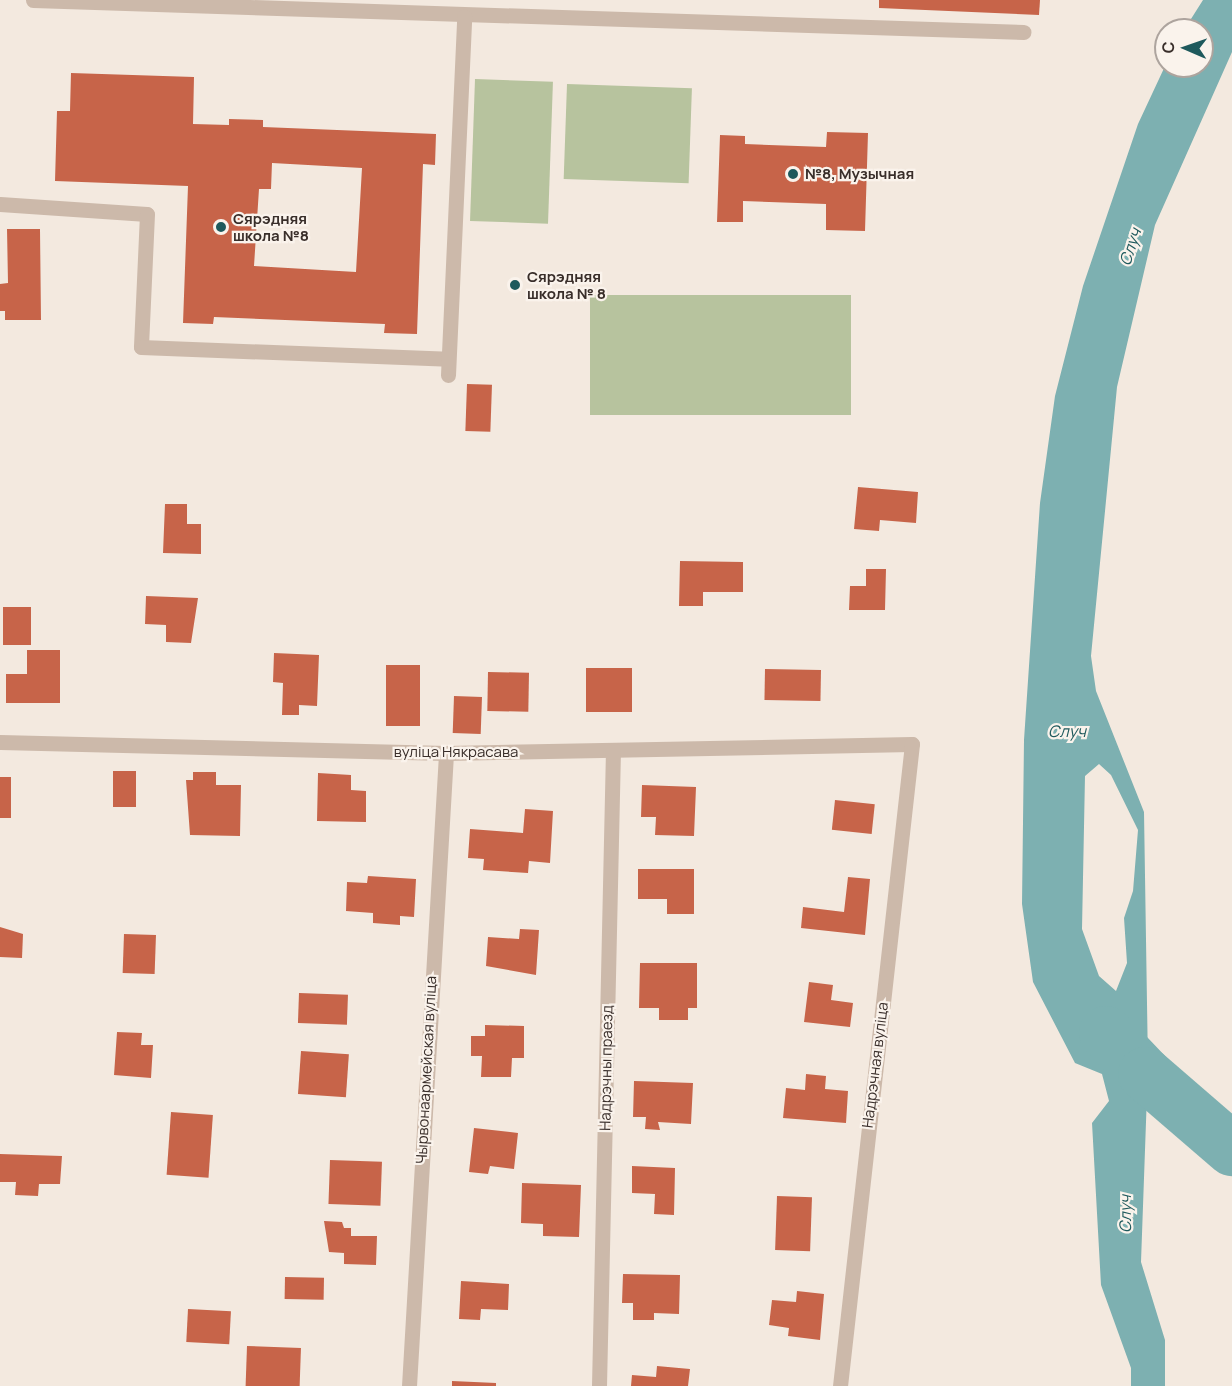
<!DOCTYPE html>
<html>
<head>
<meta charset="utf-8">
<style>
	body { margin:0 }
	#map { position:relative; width:1232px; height:1386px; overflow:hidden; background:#f3e9df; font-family:Manrope,sans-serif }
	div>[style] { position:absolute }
	.green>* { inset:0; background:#b7c39e; transform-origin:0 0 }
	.water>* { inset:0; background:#7db0b1 }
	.river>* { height:54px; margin:-27px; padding:0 27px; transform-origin:27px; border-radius:27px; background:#7db0b1 }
	.building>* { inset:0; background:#c76449; transform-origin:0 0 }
	.service>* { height:15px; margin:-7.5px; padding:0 7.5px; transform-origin:7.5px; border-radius:7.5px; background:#ccb9aa }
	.minor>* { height:15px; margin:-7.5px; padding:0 7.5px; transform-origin:7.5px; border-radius:7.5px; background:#ccb9aa }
	.dots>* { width:16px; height:16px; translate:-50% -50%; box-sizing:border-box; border:3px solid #faf3ec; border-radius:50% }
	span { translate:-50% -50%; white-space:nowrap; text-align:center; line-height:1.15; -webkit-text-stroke:4.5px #faf3ec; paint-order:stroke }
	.poi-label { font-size:15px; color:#392e2a; font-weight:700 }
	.left { translate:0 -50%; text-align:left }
	.street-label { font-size:15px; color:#392e2a }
	.water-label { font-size:16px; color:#1e595c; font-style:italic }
	.north { position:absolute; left:1154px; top:18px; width:60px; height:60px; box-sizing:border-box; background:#faf3ec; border:2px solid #ada49e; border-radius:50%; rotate:272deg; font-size:16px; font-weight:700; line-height:24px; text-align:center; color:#392e2a }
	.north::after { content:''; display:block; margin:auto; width:21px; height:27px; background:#1e595c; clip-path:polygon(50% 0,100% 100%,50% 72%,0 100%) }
</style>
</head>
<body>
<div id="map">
	<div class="green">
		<i style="left:475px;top:79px;width:78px;height:142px;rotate:2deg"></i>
		<i style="left:567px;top:84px;width:125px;height:95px;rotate:2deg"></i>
		<i style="left:590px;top:295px;width:261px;height:120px"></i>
	</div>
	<div class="water">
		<i style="clip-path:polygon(evenodd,1203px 0,1232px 0,1232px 52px,1155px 225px,1117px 387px,1091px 656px,1096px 691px,1144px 812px,1148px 1066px,1141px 1262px,1165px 1340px,1165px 1386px,1131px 1386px,1131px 1368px,1101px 1285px,1092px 1123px,1109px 1101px,1102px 1074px,1075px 1063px,1033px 982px,1022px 904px,1024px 740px,1040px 503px,1055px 396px,1083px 286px,1138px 124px,1166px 64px,1202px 66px,1202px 30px,1184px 30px,1203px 0,1099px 764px,1111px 775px,1138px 830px,1133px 891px,1124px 918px,1127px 963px,1116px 991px,1099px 976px,1082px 929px,1085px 776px,1099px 764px)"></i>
	</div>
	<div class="river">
		<i style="left:1106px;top:1033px;width:57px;rotate:46.4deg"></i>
		<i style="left:1145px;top:1074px;width:115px;rotate:40.8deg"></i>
	</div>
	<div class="building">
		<i style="clip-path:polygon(879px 0,1040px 0,1039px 15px,879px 8px)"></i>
		<i style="clip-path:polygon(evenodd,71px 73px,194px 77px,193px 124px,229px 125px,229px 119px,263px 120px,263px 127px,436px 134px,435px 165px,423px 164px,417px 334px,384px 333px,385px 324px,214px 317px,213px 324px,183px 323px,188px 186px,55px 181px,57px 111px,70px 111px,71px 73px,272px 163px,362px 168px,356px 272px,254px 266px,259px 189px,271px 189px,272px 163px)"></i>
		<i style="clip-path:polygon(827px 132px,868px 133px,865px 231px,826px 230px,826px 204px,743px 201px,743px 222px,717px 222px,720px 135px,745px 136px,745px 144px,826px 147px)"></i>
		<i style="clip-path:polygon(7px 229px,40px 229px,41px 320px,5px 320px,5px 311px,0 311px,0 284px,8px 283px)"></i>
		<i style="left:467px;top:384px;width:25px;height:47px;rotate:2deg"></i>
		<i style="clip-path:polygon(858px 487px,918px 492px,916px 523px,880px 520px,879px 531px,854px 529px)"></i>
		<i style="clip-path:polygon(165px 504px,187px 504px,187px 524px,201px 524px,201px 554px,163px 553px)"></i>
		<i style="clip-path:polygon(680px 561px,743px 562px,743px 592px,703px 592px,703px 606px,679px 606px)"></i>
		<i style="clip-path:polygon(866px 569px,886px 569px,885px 610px,849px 610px,850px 586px,866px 586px)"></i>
		<i style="clip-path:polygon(146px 596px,198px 598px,191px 643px,166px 642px,166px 625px,145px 624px)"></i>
		<i style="left:3px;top:607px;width:28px;height:38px"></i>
		<i style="clip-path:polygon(27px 650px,60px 650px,60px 703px,6px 703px,6px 674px,27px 674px)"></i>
		<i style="clip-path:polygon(274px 653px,319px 655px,317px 706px,299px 705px,299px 715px,282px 715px,283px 683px,273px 682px)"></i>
		<i style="left:386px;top:665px;width:34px;height:61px"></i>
		<i style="left:586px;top:668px;width:46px;height:44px"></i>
		<i style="left:765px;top:669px;width:56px;height:31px;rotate:1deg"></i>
		<i style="left:488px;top:672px;width:41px;height:39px;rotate:1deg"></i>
		<i style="left:454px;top:696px;width:28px;height:37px;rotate:2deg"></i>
		<i style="left:113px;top:771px;width:23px;height:36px"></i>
		<i style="clip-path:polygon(193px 772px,216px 772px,216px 785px,241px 785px,240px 836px,190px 835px,186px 780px,193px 780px)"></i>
		<i style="clip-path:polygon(318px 773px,351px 775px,351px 790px,366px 791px,366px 822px,317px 821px)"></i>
		<i style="left:0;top:777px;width:11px;height:41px"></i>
		<i style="clip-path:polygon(642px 785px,696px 787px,694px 836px,655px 835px,656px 817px,641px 817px)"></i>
		<i style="left:835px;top:800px;width:40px;height:30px;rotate:6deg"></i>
		<i style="clip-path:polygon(525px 809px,553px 811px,550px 863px,529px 861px,528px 873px,483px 870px,484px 859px,468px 858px,470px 829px,523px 833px)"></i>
		<i style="clip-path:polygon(638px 869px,694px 869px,694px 914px,667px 914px,667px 899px,638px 899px)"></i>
		<i style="clip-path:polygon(368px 876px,416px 879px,414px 917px,400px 916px,400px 925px,373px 923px,373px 913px,346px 911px,347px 882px,367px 883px)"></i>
		<i style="clip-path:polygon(848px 877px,870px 879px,865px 935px,801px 928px,803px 907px,844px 912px)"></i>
		<i style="clip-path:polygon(0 927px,23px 934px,22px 958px,0 957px)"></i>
		<i style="clip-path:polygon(520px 929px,539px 930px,536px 975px,486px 966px,488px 937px,519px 939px)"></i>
		<i style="left:124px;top:934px;width:32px;height:39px;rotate:2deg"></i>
		<i style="clip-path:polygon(640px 963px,697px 963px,697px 1008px,688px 1008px,688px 1020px,659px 1020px,659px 1008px,639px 1008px)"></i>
		<i style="clip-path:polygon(809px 982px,833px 985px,831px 1000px,853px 1003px,850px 1027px,804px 1022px)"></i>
		<i style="left:299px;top:993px;width:49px;height:30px;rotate:2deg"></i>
		<i style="clip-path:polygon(485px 1025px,524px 1026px,524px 1058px,512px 1058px,511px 1077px,481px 1077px,482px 1056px,471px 1056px,471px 1036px,485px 1036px)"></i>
		<i style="clip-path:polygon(117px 1032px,142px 1033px,141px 1045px,153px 1045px,151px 1078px,114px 1075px)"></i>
		<i style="left:301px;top:1051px;width:48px;height:43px;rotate:4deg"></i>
		<i style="clip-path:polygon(806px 1074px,826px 1076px,825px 1089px,848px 1091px,846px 1123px,783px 1118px,786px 1088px,805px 1090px)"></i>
		<i style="clip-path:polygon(634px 1081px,693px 1083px,691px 1124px,658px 1122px,660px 1130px,645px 1129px,646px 1117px,633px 1117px)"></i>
		<i style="left:171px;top:1112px;width:42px;height:63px;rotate:4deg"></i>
		<i style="clip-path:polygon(474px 1128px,518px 1133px,514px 1169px,490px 1166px,488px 1174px,469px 1172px)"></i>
		<i style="clip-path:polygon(0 1154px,62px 1156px,60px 1184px,39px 1184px,38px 1196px,15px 1195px,16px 1182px,0 1182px)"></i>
		<i style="left:330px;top:1160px;width:52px;height:44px;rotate:2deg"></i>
		<i style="clip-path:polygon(632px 1166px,675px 1168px,674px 1215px,654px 1214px,655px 1194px,632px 1193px)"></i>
		<i style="clip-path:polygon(522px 1183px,581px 1185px,579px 1237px,543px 1236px,543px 1224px,521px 1223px)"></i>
		<i style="left:777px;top:1196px;width:35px;height:54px;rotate:2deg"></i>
		<i style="clip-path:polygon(324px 1221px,342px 1222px,344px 1228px,351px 1228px,351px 1236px,377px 1236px,376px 1265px,344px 1264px,344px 1253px,329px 1252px)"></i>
		<i style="clip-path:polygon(623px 1274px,680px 1275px,679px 1314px,654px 1313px,654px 1320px,633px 1320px,633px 1303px,622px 1303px)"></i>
		<i style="left:285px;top:1277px;width:39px;height:22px;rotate:1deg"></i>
		<i style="clip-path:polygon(461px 1281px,509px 1284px,508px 1310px,481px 1309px,480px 1320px,459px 1319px)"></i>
		<i style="clip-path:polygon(797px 1291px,824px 1294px,820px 1340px,788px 1336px,789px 1328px,769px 1325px,772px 1300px,796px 1302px)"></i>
		<i style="left:188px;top:1309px;width:43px;height:33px;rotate:3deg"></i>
		<i style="left:247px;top:1346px;width:54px;height:40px;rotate:2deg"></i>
		<i style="clip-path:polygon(657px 1366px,690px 1369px,688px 1386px,631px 1386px,632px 1375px,656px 1377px)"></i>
		<i style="clip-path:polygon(452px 1381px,496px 1383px,496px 1386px,452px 1386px)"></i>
	</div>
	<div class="service">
		<i style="left:33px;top:0;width:991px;rotate:1.85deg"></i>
		<i style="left:0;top:204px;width:147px;rotate:3.9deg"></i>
		<i style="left:147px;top:214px;width:133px;rotate:92.6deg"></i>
		<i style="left:141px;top:347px;width:307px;rotate:2.2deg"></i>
		<i style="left:448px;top:375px;width:359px;rotate:-87.4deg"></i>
	</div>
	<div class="minor">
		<i style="left:0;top:742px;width:446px;rotate:1.4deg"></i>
		<i style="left:446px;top:753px;width:466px;rotate:-1.1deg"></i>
		<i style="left:912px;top:744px;width:646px;rotate:96.4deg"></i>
		<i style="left:409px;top:1386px;width:634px;rotate:-86.65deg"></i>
		<i style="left:599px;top:1386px;width:636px;rotate:-88.74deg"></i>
	</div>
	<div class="dots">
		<i style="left:793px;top:174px;background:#1e595c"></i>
		<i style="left:221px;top:227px;background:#1e595c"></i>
		<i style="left:515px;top:285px;background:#1e595c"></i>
	</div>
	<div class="poi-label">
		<span class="left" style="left:805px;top:174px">№8, Музычная</span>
		<span class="left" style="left:233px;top:227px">Сярэдняя<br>школа №8</span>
		<span class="left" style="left:527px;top:285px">Сярэдняя<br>школа № 8</span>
	</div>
	<div class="street-label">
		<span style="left:456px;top:752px">вуліца Някрасава</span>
		<span style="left:875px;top:1065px;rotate:-83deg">Надрэчная вуліца</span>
		<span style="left:606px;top:1068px;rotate:-89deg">Надрэчны праезд</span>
		<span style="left:426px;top:1070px;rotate:-87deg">Чырвонаармейская вуліца</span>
	</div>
	<div class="water-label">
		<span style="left:1130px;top:247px;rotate:-72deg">Случ</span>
		<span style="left:1067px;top:731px">Случ</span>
		<span style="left:1125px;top:1214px;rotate:-90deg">Случ</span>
	</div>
	<div class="north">С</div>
</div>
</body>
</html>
